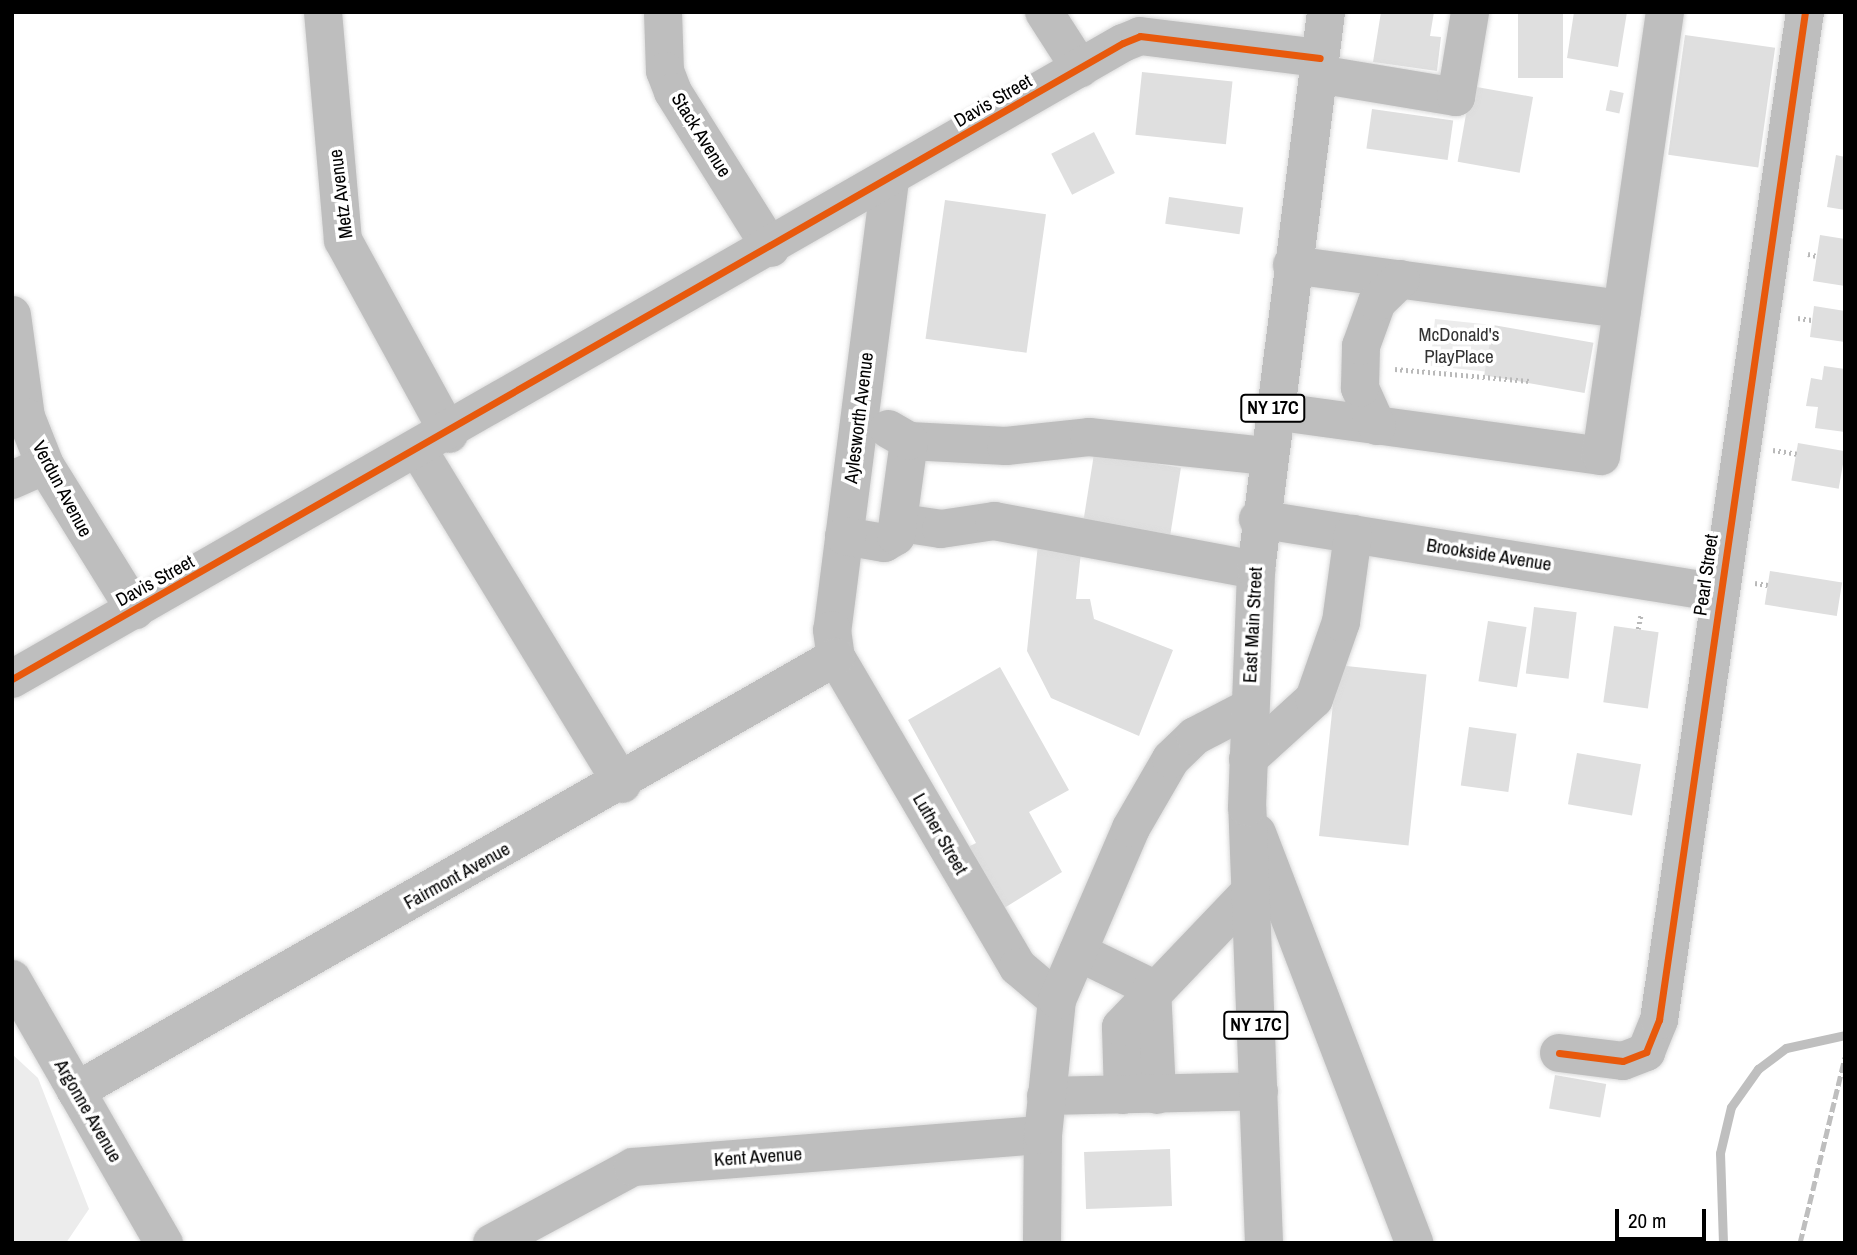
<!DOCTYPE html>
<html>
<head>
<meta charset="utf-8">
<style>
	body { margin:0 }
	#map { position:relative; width:1857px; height:1255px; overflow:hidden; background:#fff; font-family:"Archivo Narrow",sans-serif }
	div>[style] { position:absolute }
	.green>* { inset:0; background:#ececec; transform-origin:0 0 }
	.stream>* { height:9px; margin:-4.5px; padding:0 4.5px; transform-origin:4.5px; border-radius:4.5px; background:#bfbfbf }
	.building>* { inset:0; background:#dfdfdf; transform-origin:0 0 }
	.path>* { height:4.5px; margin-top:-2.25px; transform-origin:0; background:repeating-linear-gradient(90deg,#b9b9b9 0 2px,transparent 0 5.5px) }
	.roads { filter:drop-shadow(0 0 2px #dbdbdb) drop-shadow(0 0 2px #dbdbdb) }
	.minor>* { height:38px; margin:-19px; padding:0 19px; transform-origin:19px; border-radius:19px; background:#bebebe }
	.major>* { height:38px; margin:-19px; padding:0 19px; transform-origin:19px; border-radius:19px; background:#bebebe }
	.rail>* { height:5px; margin-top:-2.5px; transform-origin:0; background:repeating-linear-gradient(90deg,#bebebe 0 10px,transparent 0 13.5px) }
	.cycleway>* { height:7px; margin:-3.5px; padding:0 3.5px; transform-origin:3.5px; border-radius:3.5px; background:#e8590c }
	span { translate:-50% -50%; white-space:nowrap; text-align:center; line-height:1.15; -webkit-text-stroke:7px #fff; paint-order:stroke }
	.shield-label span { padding:2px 5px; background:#fff; border:2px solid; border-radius:5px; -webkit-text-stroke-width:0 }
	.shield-label { font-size:18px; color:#000; font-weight:700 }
	.street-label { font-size:19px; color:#000 }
	.park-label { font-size:19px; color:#333 }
	.frame { position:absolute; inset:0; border:14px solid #000; pointer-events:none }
	.scale { position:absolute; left:1615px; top:1209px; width:91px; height:32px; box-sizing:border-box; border:4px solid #000; border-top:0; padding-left:9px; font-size:21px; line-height:24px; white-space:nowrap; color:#000; -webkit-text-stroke:5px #fff; paint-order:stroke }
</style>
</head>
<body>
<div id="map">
	<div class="green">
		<i style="left:1435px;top:319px;width:58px;height:47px;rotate:6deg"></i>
		<i style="clip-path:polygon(12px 1054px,38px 1078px,89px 1209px,66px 1243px,12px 1243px)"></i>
	</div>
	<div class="stream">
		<i style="left:1723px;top:1243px;width:90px;rotate:-91.9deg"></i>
		<i style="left:1720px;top:1153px;width:47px;rotate:-76.6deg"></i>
		<i style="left:1731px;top:1107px;width:47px;rotate:-54.6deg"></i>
		<i style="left:1758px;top:1069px;width:35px;rotate:-37deg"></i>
		<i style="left:1786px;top:1048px;width:60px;rotate:-12.4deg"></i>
	</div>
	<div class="building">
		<i style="clip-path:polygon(1381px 12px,1434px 12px,1430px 36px,1441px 37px,1437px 71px,1373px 62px)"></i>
		<i style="left:1518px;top:12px;width:45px;height:66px"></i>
		<i style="clip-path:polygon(1574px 12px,1627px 12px,1618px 67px,1567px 58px)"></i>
		<i style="left:1685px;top:35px;width:91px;height:121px;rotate:8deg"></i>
		<i style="left:1142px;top:72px;width:91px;height:63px;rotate:6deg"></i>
		<i style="left:1471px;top:86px;width:63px;height:77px;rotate:10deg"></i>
		<i style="left:1610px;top:90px;width:14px;height:21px;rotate:12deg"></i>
		<i style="left:1372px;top:109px;width:82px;height:40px;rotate:8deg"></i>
		<i style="left:1094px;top:132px;width:46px;height:48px;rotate:63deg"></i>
		<i style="clip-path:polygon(1836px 155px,1845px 157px,1845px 210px,1827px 207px)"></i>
		<i style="left:1169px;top:197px;width:75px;height:27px;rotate:8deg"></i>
		<i style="left:945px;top:200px;width:102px;height:140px;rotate:8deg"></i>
		<i style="clip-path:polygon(1820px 235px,1845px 239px,1845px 286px,1813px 281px)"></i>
		<i style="clip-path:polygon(1814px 306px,1845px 311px,1845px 342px,1810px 337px)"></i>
		<i style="left:1493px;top:325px;width:102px;height:51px;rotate:10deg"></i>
		<i style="clip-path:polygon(1824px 366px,1845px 369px,1845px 432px,1815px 428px,1818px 407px,1806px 406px,1811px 378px,1822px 380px)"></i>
		<i style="left:1798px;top:443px;width:48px;height:38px;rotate:10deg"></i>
		<i style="left:1094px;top:454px;width:88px;height:74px;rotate:9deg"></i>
		<i style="clip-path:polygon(1038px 544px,1081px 552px,1076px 599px,1090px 599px,1094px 619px,1173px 650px,1139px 736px,1051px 698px,1027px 651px)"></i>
		<i style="left:1770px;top:571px;width:73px;height:34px;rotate:9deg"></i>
		<i style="left:1534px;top:607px;width:43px;height:67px;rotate:7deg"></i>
		<i style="left:1488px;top:621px;width:39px;height:61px;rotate:9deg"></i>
		<i style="left:1614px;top:626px;width:45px;height:77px;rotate:8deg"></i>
		<i style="left:1337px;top:665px;width:90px;height:172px;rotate:6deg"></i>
		<i style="clip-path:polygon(1000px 667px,1069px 790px,1029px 812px,1062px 872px,1001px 910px,968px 847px,976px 843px,908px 720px)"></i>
		<i style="left:1469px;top:727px;width:48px;height:59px;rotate:8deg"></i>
		<i style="left:1577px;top:753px;width:65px;height:52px;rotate:10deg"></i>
		<i style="left:1555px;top:1075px;width:52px;height:34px;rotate:10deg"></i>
		<i style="left:1170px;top:1149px;width:57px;height:86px;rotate:88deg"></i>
	</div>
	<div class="path">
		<i style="left:1808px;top:254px;width:9px;rotate:13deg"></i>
		<i style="left:1798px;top:318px;width:14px;rotate:8deg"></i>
		<i style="left:1395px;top:369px;width:135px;rotate:5.1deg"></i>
		<i style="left:1773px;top:450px;width:24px;rotate:9deg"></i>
		<i style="left:1755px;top:583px;width:13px;rotate:9deg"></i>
		<i style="left:1638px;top:629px;width:16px;rotate:-79deg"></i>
	</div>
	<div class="roads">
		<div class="minor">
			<i style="left:323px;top:12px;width:229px;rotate:85deg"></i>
			<i style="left:343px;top:240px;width:221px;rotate:61.3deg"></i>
			<i style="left:663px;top:12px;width:59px;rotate:88.1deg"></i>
			<i style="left:665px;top:71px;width:22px;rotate:69deg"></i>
			<i style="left:673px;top:92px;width:184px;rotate:57.9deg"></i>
			<i style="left:1044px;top:12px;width:67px;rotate:57.3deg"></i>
			<i style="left:1318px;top:74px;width:140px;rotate:9.5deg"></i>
			<i style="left:1456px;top:97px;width:86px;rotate:-80.6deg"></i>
			<i style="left:890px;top:180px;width:454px;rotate:97.3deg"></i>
			<i style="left:832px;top:630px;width:27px;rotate:82deg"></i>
			<i style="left:836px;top:657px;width:359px;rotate:59.6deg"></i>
			<i style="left:1018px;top:967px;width:51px;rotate:40.2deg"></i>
			<i style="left:1292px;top:265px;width:333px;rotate:7.6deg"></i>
			<i style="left:12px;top:315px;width:103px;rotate:82.2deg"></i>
			<i style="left:26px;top:417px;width:52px;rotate:68.4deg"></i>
			<i style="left:45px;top:465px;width:171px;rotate:58.2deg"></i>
			<i style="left:1273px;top:411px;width:331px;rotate:7.8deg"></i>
			<i style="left:1601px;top:456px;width:449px;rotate:-81.8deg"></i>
			<i style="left:1377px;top:426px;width:42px;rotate:-114.1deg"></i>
			<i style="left:1360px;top:388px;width:42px;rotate:-88.6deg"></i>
			<i style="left:1361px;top:346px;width:47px;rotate:-70deg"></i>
			<i style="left:1377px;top:302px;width:33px;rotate:-44deg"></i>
			<i style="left:909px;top:441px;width:97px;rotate:3deg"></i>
			<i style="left:1006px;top:446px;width:83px;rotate:-6.2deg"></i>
			<i style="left:1089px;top:437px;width:179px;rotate:6.1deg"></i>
			<i style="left:419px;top:451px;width:390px;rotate:58.6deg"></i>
			<i style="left:12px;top:480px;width:36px;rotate:-24deg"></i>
			<i style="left:1258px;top:519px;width:468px;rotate:9.1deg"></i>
			<i style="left:901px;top:523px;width:40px;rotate:8.5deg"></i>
			<i style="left:941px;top:529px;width:54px;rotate:-8.6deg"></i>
			<i style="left:994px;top:521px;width:267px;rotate:10.6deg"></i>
			<i style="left:844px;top:536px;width:41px;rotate:9.9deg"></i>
			<i style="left:884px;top:543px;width:14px;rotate:-30deg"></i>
			<i style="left:896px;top:536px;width:96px;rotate:-82.2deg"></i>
			<i style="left:909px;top:441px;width:24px;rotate:-150deg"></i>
			<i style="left:12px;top:679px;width:1280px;rotate:-29.79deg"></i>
			<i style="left:1123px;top:43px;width:18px;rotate:-22deg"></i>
			<i style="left:1140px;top:36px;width:181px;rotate:7deg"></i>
			<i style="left:1248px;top:759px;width:89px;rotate:-42.3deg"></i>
			<i style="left:1314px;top:699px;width:82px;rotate:-70.7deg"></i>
			<i style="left:1341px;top:622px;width:89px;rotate:-82.2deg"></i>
			<i style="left:1078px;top:952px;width:82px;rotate:25.9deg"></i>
			<i style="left:12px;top:979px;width:305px;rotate:60.1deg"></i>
			<i style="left:1152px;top:988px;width:107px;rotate:87.3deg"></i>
			<i style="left:1559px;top:1053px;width:64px;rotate:7.1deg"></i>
			<i style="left:1623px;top:1061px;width:25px;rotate:-21deg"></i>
			<i style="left:1646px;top:1052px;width:35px;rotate:-68deg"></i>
			<i style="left:1659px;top:1020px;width:1019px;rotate:-81.76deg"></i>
			<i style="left:76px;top:1091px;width:875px;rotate:-29.73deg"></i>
			<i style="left:1123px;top:1095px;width:68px;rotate:-91.7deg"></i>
			<i style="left:1121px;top:1027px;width:185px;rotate:-46.3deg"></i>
			<i style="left:1046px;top:1096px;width:213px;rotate:-1.3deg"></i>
			<i style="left:492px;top:1243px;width:160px;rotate:-28.3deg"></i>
			<i style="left:633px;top:1167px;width:411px;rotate:-4.5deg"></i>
			<i style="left:1042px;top:1243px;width:108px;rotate:-89.5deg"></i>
			<i style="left:1043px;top:1135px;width:136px;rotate:-84.1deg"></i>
			<i style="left:1057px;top:1000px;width:187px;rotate:-66.7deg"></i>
			<i style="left:1131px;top:828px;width:80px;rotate:-59.9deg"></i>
			<i style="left:1171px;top:759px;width:33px;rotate:-44deg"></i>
			<i style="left:1195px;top:736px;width:61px;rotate:-27.4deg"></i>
		</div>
		<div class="major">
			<i style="left:1257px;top:833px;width:439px;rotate:69deg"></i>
			<i style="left:1264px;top:1243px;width:436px;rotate:-92.2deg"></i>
			<i style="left:1247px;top:807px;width:237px;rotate:-87.8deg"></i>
			<i style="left:1256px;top:570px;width:562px;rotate:-82.85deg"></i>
		</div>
	</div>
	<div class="rail">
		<i style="left:1800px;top:1243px;width:191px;rotate:-76.4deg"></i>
	</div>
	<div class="cycleway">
		<i style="left:12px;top:679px;width:1280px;rotate:-29.79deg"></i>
		<i style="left:1123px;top:43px;width:18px;rotate:-22deg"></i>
		<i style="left:1140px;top:36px;width:181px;rotate:7deg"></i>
		<i style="left:1559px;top:1053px;width:64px;rotate:7.1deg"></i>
		<i style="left:1623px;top:1061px;width:25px;rotate:-21deg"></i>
		<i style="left:1646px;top:1052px;width:35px;rotate:-68deg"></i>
		<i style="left:1659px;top:1020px;width:1019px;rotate:-81.76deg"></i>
	</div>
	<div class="shield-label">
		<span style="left:1273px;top:408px">NY 17C</span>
		<span style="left:1256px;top:1025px">NY 17C</span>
	</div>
	<div class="street-label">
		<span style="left:993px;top:101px;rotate:-30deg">Davis Street</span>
		<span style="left:701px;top:135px;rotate:58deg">Stack Avenue</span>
		<span style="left:341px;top:194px;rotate:-97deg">Metz Avenue</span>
		<span style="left:859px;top:418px;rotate:-83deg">Aylesworth Avenue</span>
		<span style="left:62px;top:489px;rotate:62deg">Verdun Avenue</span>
		<span style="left:1489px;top:555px;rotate:9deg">Brookside Avenue</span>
		<span style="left:1706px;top:575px;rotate:-82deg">Pearl Street</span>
		<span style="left:155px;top:581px;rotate:-29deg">Davis Street</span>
		<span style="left:1253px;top:625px;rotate:-87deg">East Main Street</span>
		<span style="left:940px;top:834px;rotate:60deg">Luther Street</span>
		<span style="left:457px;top:876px;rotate:-29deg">Fairmont Avenue</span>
		<span style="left:88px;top:1111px;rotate:60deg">Argonne Avenue</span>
		<span style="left:758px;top:1157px;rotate:-4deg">Kent Avenue</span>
	</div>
	<div class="park-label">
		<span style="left:1459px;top:346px">McDonald's<br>PlayPlace</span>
	</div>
	<div class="frame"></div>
	<div class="scale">20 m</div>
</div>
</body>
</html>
